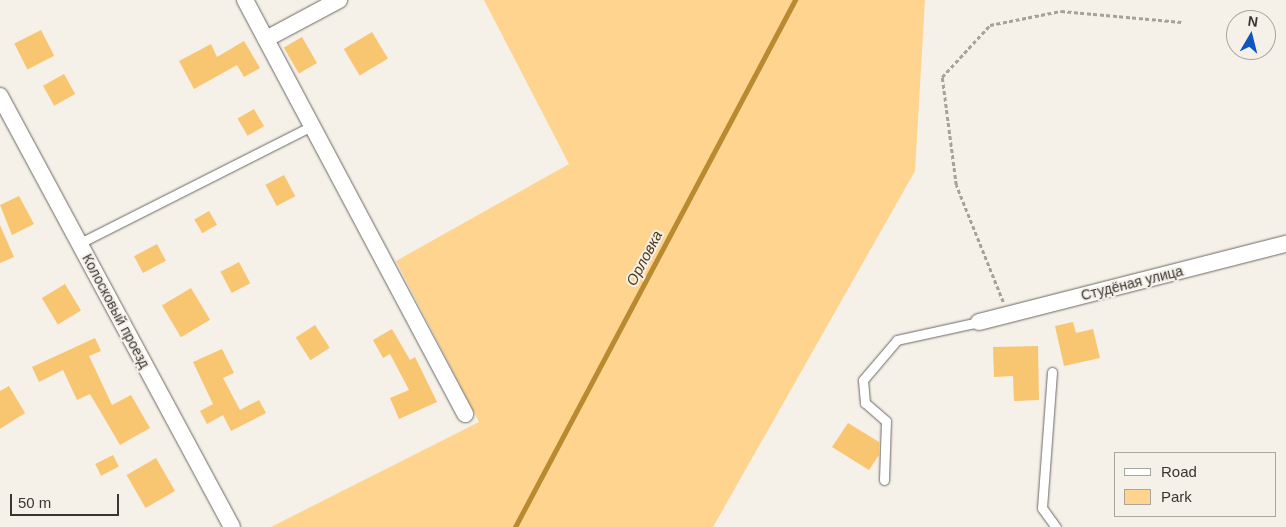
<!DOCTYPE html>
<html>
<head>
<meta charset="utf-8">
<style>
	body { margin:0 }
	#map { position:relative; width:1286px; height:527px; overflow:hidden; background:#f5f0e8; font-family:Helvetica,sans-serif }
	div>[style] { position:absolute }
	.green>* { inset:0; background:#fed48f }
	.stream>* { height:4.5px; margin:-2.25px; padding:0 2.25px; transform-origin:2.25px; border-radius:2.25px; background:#b98a30 }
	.building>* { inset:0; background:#f8c670; transform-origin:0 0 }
	.path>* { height:2.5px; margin-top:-1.25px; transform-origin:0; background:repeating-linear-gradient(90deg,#a5a29c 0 4px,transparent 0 6.5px) }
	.roads { filter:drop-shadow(0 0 1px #6c6861) drop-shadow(0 0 1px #6c6861) }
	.lane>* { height:9px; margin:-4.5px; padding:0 4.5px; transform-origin:4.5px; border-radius:4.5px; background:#fff }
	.street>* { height:16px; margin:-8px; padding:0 8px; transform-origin:8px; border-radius:8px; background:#fff }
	span { translate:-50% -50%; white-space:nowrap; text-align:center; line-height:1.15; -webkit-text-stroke:4px #f5f0e8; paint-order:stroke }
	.street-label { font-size:14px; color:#383633 }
	.water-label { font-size:15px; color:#4e3a15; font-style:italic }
	.legend { position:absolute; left:1114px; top:452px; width:162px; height:65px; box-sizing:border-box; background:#f5f0e8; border:1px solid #a9a6a0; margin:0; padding:6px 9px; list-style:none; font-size:15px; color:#383633 }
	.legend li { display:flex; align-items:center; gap:10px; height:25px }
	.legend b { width:25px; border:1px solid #a9a6a0 }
	.north { position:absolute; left:1226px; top:10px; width:50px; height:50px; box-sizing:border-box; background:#f5f0e8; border:1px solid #a9a6a0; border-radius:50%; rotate:8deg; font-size:14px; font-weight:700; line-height:20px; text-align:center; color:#383633 }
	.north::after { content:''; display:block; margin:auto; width:18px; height:22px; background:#0f55c0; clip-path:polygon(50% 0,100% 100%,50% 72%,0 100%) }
	.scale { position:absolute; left:10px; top:494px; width:109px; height:22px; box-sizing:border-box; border:2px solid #383633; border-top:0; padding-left:6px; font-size:15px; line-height:18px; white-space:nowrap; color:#383633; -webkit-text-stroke:4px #f5f0e8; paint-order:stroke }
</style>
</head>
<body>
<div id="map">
	<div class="green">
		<i style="clip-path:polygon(484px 0,925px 0,915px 171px,713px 527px,271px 527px,479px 422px,396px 261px,569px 164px)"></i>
	</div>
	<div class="stream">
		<i style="left:515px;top:527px;width:597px;rotate:-62.02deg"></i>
	</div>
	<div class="building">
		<i style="left:41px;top:30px;width:29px;height:30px;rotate:63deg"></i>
		<i style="left:372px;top:32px;width:31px;height:33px;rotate:59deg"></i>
		<i style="left:302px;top:37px;width:30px;height:21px;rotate:60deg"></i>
		<i style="clip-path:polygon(244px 41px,260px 68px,244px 77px,237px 65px,194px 89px,179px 61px,211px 44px,217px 57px)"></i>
		<i style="left:64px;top:74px;width:23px;height:24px;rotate:61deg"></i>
		<i style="left:254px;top:109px;width:20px;height:19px;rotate:60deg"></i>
		<i style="left:284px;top:175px;width:24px;height:21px;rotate:62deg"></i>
		<i style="clip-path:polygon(19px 196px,34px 224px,12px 235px,0 205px)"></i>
		<i style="left:209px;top:211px;width:16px;height:17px;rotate:60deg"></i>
		<i style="clip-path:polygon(0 225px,14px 257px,0 263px)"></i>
		<i style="left:157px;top:244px;width:19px;height:26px;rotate:62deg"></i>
		<i style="left:239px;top:262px;width:24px;height:21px;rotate:62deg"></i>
		<i style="left:65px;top:284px;width:31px;height:27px;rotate:59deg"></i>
		<i style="left:191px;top:288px;width:37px;height:34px;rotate:59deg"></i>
		<i style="clip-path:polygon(1073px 322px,1076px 333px,1093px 329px,1100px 358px,1064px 366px,1055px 326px)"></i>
		<i style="left:315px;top:325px;width:27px;height:23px;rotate:57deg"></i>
		<i style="clip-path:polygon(392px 329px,410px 360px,415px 357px,437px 402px,399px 419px,390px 398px,409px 390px,390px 354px,383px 358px,373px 340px)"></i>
		<i style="clip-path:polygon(95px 338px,101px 351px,89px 356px,112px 405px,131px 395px,150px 428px,120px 445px,90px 394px,77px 400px,63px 370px,39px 382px,32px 367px)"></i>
		<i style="clip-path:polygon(1038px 346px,1039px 400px,1014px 401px,1013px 376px,994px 377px,993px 347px)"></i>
		<i style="clip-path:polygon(222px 349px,234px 373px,223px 378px,240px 410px,259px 400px,266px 413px,231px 431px,223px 415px,207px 424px,200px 411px,213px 404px,193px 362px)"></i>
		<i style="clip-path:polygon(9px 386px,25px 413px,0 429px,0 391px)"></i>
		<i style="clip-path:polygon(848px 423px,879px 442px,879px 455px,869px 470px,832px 447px)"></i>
		<i style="left:113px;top:455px;width:13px;height:20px;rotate:63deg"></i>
		<i style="left:156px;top:458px;width:38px;height:34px;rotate:60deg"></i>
	</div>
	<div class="path">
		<i style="left:1003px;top:302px;width:126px;rotate:-111.9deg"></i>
		<i style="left:956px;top:185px;width:109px;rotate:-97.4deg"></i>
		<i style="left:942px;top:77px;width:71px;rotate:-47.3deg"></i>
		<i style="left:990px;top:25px;width:72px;rotate:-11.2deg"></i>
		<i style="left:1061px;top:11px;width:121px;rotate:5.2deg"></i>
	</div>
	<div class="roads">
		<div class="lane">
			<i style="left:80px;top:243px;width:260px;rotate:-26.8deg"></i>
			<i style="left:1052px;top:372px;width:136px;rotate:94.2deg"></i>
			<i style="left:1042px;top:508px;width:24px;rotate:54deg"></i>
			<i style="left:884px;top:480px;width:59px;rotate:-88.1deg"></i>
			<i style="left:886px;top:421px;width:28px;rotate:-139deg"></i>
			<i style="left:865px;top:403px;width:23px;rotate:-95deg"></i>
			<i style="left:863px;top:380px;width:52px;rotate:-49.6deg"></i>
			<i style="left:897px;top:340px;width:84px;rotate:-12.4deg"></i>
		</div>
		<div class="street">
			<i style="left:245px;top:0;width:469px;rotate:62deg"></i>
			<i style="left:266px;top:39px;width:83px;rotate:-28.1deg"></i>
			<i style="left:0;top:96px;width:489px;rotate:61.7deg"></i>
			<i style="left:979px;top:322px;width:317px;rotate:-14.3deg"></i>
		</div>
	</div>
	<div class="street-label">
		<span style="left:1132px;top:283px;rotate:-14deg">Студёная улица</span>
		<span style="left:116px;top:311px;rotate:62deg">Колосковый проезд</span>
	</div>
	<div class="water-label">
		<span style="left:644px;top:258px;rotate:-62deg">Орловка</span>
	</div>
	<ul class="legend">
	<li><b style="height:6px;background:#fff"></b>Road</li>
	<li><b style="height:14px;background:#fed48f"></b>Park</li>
	</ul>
	<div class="north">N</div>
	<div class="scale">50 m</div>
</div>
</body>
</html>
